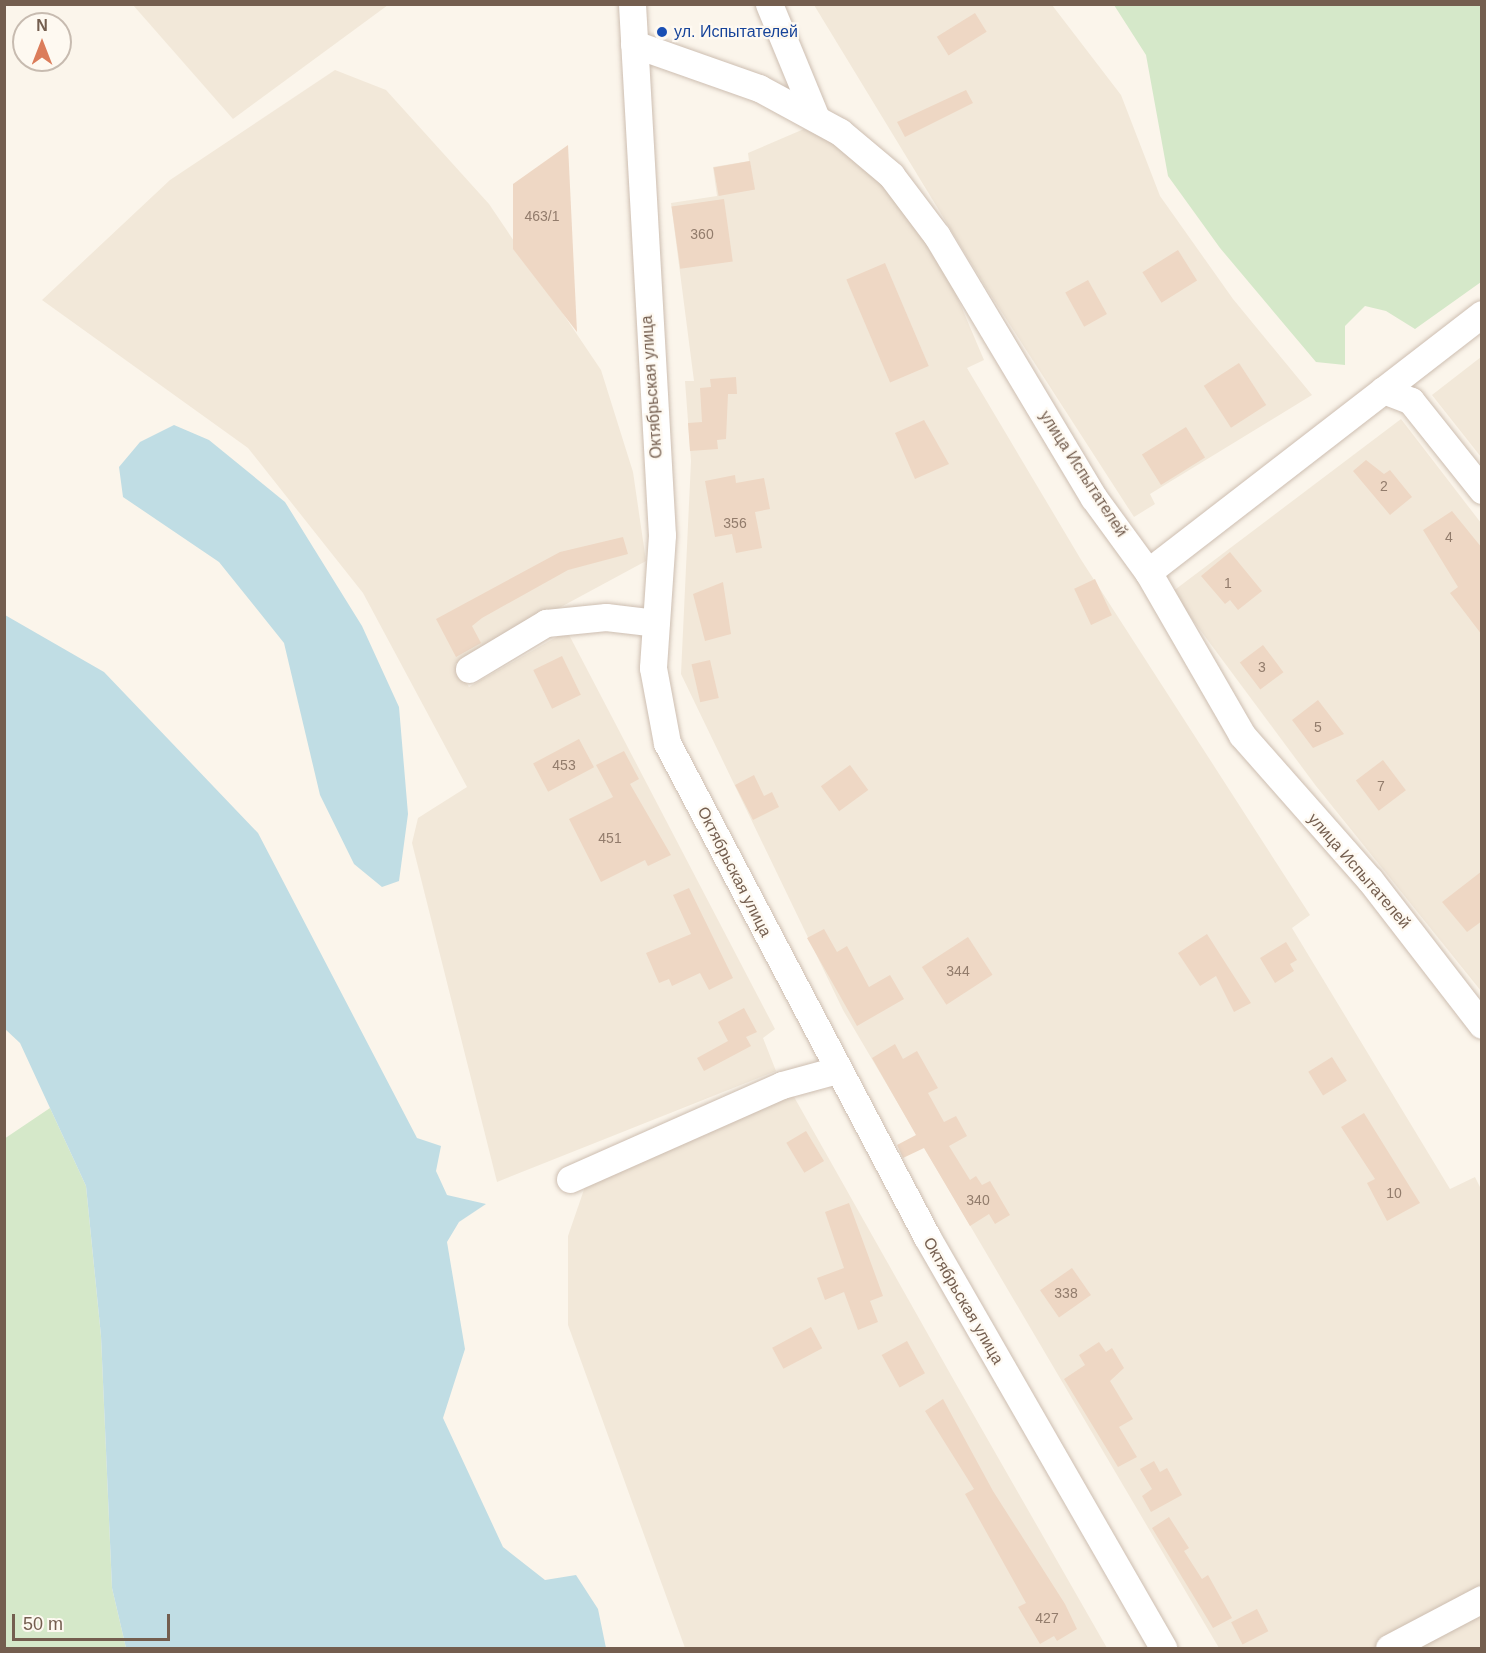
<!DOCTYPE html>
<html>
<head>
<meta charset="utf-8">
<style>
	body { margin:0 }
	#map { position:relative; width:1486px; height:1653px; overflow:hidden; background:#fbf5eb; font-family:Arial,sans-serif }
	div>[style] { position:absolute }
	.residential>* { inset:0; background:#f2e8d9 }
	.green>* { inset:0; background:#d5e8c9 }
	.water>* { inset:0; background:#c0dde4 }
	.building>* { inset:0; background:#eed7c4; transform-origin:0 0 }
	.roads { filter:drop-shadow(0 0 2px #cdbeb1) drop-shadow(0 0 2px #cdbeb1) }
	.minor>* { height:27px; margin:-13.5px; padding:0 13.5px; transform-origin:13.5px; border-radius:13.5px; background:#fff }
	.dots>* { width:16px; height:16px; translate:-50% -50%; box-sizing:border-box; border:3px solid #fef9f1; border-radius:50% }
	span { translate:-50% -50%; white-space:nowrap; text-align:center; line-height:1.15; -webkit-text-stroke:4.5px #fef9f1; paint-order:stroke }
	.number-label { font-size:14px; color:#927c6c }
	.number-label span { -webkit-text-stroke-width:0 }
	.transit-label { font-size:16px; color:#164399 }
	.left { translate:0 -50%; text-align:left }
	.street-label { font-size:16px; color:#745e4f }
	.frame { position:absolute; inset:0; border:6px solid #745e4f; pointer-events:none }
	.north { position:absolute; left:12px; top:12px; width:60px; height:60px; box-sizing:border-box; background:#fef9f1; border:2px solid #c7bbb0; border-radius:50%; rotate:0deg; font-size:16px; font-weight:700; line-height:24px; text-align:center; color:#745e4f }
	.north::after { content:''; display:block; margin:auto; width:21px; height:27px; background:#db7c5a; clip-path:polygon(50% 0,100% 100%,50% 72%,0 100%) }
	.scale { position:absolute; left:12px; top:1614px; width:158px; height:27px; box-sizing:border-box; border:3px solid #745e4f; border-top:0; padding-left:8px; font-size:18px; line-height:21px; white-space:nowrap; color:#745e4f; -webkit-text-stroke:4px #fef9f1; paint-order:stroke }
</style>
</head>
<body>
<div id="map">
	<div class="residential">
		<i style="clip-path:polygon(133px 5px,388px 5px,233px 119px)"></i>
		<i style="clip-path:polygon(814px 5px,1052px 5px,1121px 95px,1160px 196px,1233px 299px,1312px 395px,1150px 494px,1155px 504px,1134px 517px,990px 294px)"></i>
		<i style="clip-path:polygon(335px 70px,386px 90px,489px 204px,601px 370px,633px 472px,646px 561px,455px 664px,469px 687px,567px 631px,775px 1029px,763px 1038px,776px 1071px,497px 1182px,412px 843px,418px 818px,467px 787px,363px 593px,248px 448px,42px 300px,170px 180px)"></i>
		<i style="clip-path:polygon(804px 129px,830px 141px,883px 183px,944px 266px,984px 360px,967px 368px,1080px 558px,1310px 915px,1292px 928px,1450px 1189px,1475px 1177px,1481px 1189px,1481px 1591px,1375px 1648px,1219px 1648px,843px 1010px,681px 674px,691px 461px,685px 381px,694px 381px,671px 203px,717px 196px,713px 167px,749px 161px,748px 153px)"></i>
		<i style="clip-path:polygon(1481px 357px,1481px 457px,1432px 395px)"></i>
		<i style="clip-path:polygon(1401px 419px,1481px 523px,1481px 991px,1316px 786px,1172px 592px)"></i>
		<i style="clip-path:polygon(793px 1095px,956px 1384px,1107px 1648px,685px 1648px,568px 1325px,568px 1236px,588px 1178px)"></i>
		<i style="clip-path:polygon(1481px 1609px,1481px 1648px,1411px 1648px)"></i>
	</div>
	<div class="green">
		<i style="clip-path:polygon(1114px 5px,1481px 5px,1481px 282px,1415px 329px,1386px 311px,1365px 306px,1345px 326px,1345px 365px,1316px 362px,1220px 248px,1168px 176px,1146px 55px)"></i>
		<i style="clip-path:polygon(50px 1108px,86px 1186px,101px 1336px,112px 1588px,126px 1648px,5px 1648px,4px 1139px)"></i>
	</div>
	<div class="water">
		<i style="clip-path:polygon(174px 425px,209px 440px,285px 502px,362px 626px,399px 707px,408px 814px,399px 881px,382px 887px,354px 864px,320px 795px,284px 643px,219px 562px,123px 497px,119px 467px,140px 442px)"></i>
		<i style="clip-path:polygon(5px 615px,104px 672px,258px 833px,417px 1138px,441px 1146px,436px 1171px,447px 1195px,486px 1204px,459px 1222px,447px 1242px,465px 1349px,443px 1418px,503px 1547px,545px 1580px,576px 1575px,598px 1609px,606px 1648px,126px 1648px,112px 1588px,101px 1336px,86px 1186px,20px 1043px,5px 1029px)"></i>
	</div>
	<div class="building">
		<i style="left:975px;top:13px;width:22px;height:45px;rotate:58deg"></i>
		<i style="clip-path:polygon(966px 90px,973px 103px,905px 137px,897px 122px)"></i>
		<i style="clip-path:polygon(568px 145px,577px 332px,513px 249px,513px 184px)"></i>
		<i style="left:750px;top:161px;width:29px;height:37px;rotate:80deg"></i>
		<i style="left:724px;top:199px;width:63px;height:53px;rotate:82deg"></i>
		<i style="left:1178px;top:250px;width:36px;height:42px;rotate:58deg"></i>
		<i style="left:885px;top:263px;width:112px;height:42px;rotate:67deg"></i>
		<i style="left:1088px;top:280px;width:39px;height:26px;rotate:61deg"></i>
		<i style="left:1239px;top:363px;width:50px;height:42px;rotate:57deg"></i>
		<i style="clip-path:polygon(736px 377px,737px 394px,728px 394px,726px 439px,717px 440px,718px 449px,690px 451px,688px 423px,702px 422px,700px 388px,711px 387px,710px 379px)"></i>
		<i style="clip-path:polygon(924px 420px,949px 464px,915px 479px,895px 433px)"></i>
		<i style="left:1186px;top:427px;width:36px;height:52px;rotate:58deg"></i>
		<i style="clip-path:polygon(1366px 460px,1384px 474px,1390px 470px,1412px 497px,1390px 515px,1353px 471px)"></i>
		<i style="clip-path:polygon(735px 475px,736px 483px,764px 478px,770px 509px,755px 512px,762px 548px,736px 553px,732px 534px,715px 537px,705px 481px)"></i>
		<i style="clip-path:polygon(1452px 511px,1482px 548px,1482px 635px,1450px 593px,1458px 587px,1423px 530px)"></i>
		<i style="clip-path:polygon(623px 537px,628px 554px,568px 570px,482px 618px,472px 626px,481px 643px,456px 657px,436px 619px,560px 552px)"></i>
		<i style="clip-path:polygon(1230px 552px,1262px 591px,1238px 610px,1230px 600px,1225px 604px,1201px 576px)"></i>
		<i style="left:1095px;top:579px;width:40px;height:23px;rotate:65deg"></i>
		<i style="clip-path:polygon(723px 582px,731px 634px,705px 641px,693px 594px)"></i>
		<i style="left:1263px;top:645px;width:34px;height:29px;rotate:53deg"></i>
		<i style="left:562px;top:656px;width:43px;height:32px;rotate:64deg"></i>
		<i style="left:710px;top:660px;width:39px;height:19px;rotate:77deg"></i>
		<i style="clip-path:polygon(1318px 700px,1344px 734px,1313px 748px,1292px 720px)"></i>
		<i style="left:579px;top:739px;width:32px;height:52px;rotate:62deg"></i>
		<i style="clip-path:polygon(624px 751px,639px 779px,630px 784px,671px 855px,648px 866px,645px 860px,601px 882px,569px 819px,613px 797px,596px 765px)"></i>
		<i style="left:1383px;top:760px;width:38px;height:34px;rotate:53deg"></i>
		<i style="left:850px;top:765px;width:31px;height:36px;rotate:54deg"></i>
		<i style="clip-path:polygon(754px 775px,764px 796px,772px 792px,779px 807px,753px 820px,735px 785px)"></i>
		<i style="clip-path:polygon(1482px 871px,1482px 921px,1467px 932px,1442px 902px)"></i>
		<i style="clip-path:polygon(689px 888px,733px 978px,709px 990px,700px 973px,672px 986px,669px 979px,659px 983px,646px 953px,691px 934px,673px 895px)"></i>
		<i style="clip-path:polygon(824px 929px,837px 952px,847px 946px,869px 987px,890px 975px,904px 999px,857px 1026px,807px 938px)"></i>
		<i style="clip-path:polygon(1207px 934px,1251px 1003px,1234px 1012px,1216px 976px,1200px 986px,1178px 953px)"></i>
		<i style="left:968px;top:937px;width:45px;height:55px;rotate:57deg"></i>
		<i style="clip-path:polygon(1286px 942px,1297px 960px,1290px 964px,1294px 971px,1275px 983px,1260px 958px)"></i>
		<i style="clip-path:polygon(744px 1008px,757px 1032px,746px 1037px,751px 1046px,704px 1071px,697px 1058px,728px 1041px,718px 1022px)"></i>
		<i style="clip-path:polygon(895px 1044px,903px 1059px,917px 1051px,938px 1088px,928px 1093px,944px 1122px,956px 1116px,967px 1136px,949px 1146px,970px 1180px,976px 1176px,982px 1185px,990px 1181px,1010px 1215px,995px 1224px,989px 1214px,970px 1226px,924px 1148px,903px 1158px,897px 1145px,916px 1135px,872px 1058px)"></i>
		<i style="left:1332px;top:1057px;width:28px;height:28px;rotate:58deg"></i>
		<i style="clip-path:polygon(1364px 1113px,1420px 1203px,1387px 1221px,1367px 1183px,1375px 1179px,1341px 1127px)"></i>
		<i style="left:806px;top:1131px;width:35px;height:23px;rotate:59deg"></i>
		<i style="clip-path:polygon(849px 1203px,883px 1296px,870px 1301px,878px 1322px,858px 1330px,844px 1292px,825px 1300px,817px 1278px,844px 1268px,825px 1212px)"></i>
		<i style="left:1072px;top:1268px;width:33px;height:39px;rotate:55deg"></i>
		<i style="left:811px;top:1327px;width:24px;height:44px;rotate:62deg"></i>
		<i style="left:907px;top:1341px;width:37px;height:29px;rotate:61deg"></i>
		<i style="clip-path:polygon(1099px 1342px,1106px 1352px,1112px 1348px,1124px 1368px,1110px 1381px,1133px 1419px,1119px 1427px,1137px 1457px,1118px 1467px,1064px 1379px,1085px 1365px,1079px 1355px)"></i>
		<i style="clip-path:polygon(943px 1399px,993px 1491px,1065px 1604px,1077px 1629px,1057px 1641px,1054px 1636px,1040px 1644px,1018px 1607px,1026px 1603px,965px 1494px,974px 1489px,925px 1411px)"></i>
		<i style="clip-path:polygon(1154px 1461px,1160px 1472px,1167px 1468px,1182px 1495px,1151px 1512px,1142px 1496px,1152px 1489px,1140px 1469px)"></i>
		<i style="clip-path:polygon(1169px 1517px,1189px 1548px,1184px 1551px,1202px 1579px,1208px 1575px,1232px 1618px,1213px 1628px,1152px 1528px)"></i>
		<i style="left:1257px;top:1609px;width:25px;height:29px;rotate:63deg"></i>
	</div>
	<div class="roads">
		<div class="minor">
			<i style="left:632px;top:4px;width:532px;rotate:86.77deg"></i>
			<i style="left:662px;top:535px;width:133px;rotate:93.9deg"></i>
			<i style="left:653px;top:668px;width:76px;rotate:79.4deg"></i>
			<i style="left:667px;top:743px;width:558px;rotate:62.24deg"></i>
			<i style="left:927px;top:1237px;width:474px;rotate:60.1deg"></i>
			<i style="left:769px;top:4px;width:123px;rotate:67.6deg"></i>
			<i style="left:634px;top:44px;width:133px;rotate:19.4deg"></i>
			<i style="left:759px;top:88px;width:92px;rotate:28.5deg"></i>
			<i style="left:840px;top:132px;width:67px;rotate:40.1deg"></i>
			<i style="left:891px;top:175px;width:76px;rotate:53deg"></i>
			<i style="left:937px;top:236px;width:305px;rotate:59.1deg"></i>
			<i style="left:1094px;top:498px;width:92px;rotate:53.9deg"></i>
			<i style="left:1148px;top:572px;width:188px;rotate:60deg"></i>
			<i style="left:1242px;top:735px;width:193px;rotate:48.6deg"></i>
			<i style="left:1370px;top:880px;width:183px;rotate:52.3deg"></i>
			<i style="left:1383px;top:390px;width:30px;rotate:21deg"></i>
			<i style="left:1411px;top:401px;width:114px;rotate:51.4deg"></i>
			<i style="left:1148px;top:572px;width:422px;rotate:-37.7deg"></i>
			<i style="left:469px;top:669px;width:90px;rotate:-30.9deg"></i>
			<i style="left:546px;top:623px;width:60px;rotate:-5.7deg"></i>
			<i style="left:606px;top:617px;width:50px;rotate:6.8deg"></i>
			<i style="left:570px;top:1179px;width:232px;rotate:-23.9deg"></i>
			<i style="left:782px;top:1085px;width:57px;rotate:-15.3deg"></i>
			<i style="left:1389px;top:1648px;width:105px;rotate:-27.8deg"></i>
		</div>
	</div>
	<div class="dots">
		<i style="left:662px;top:32px;background:#1a4fb4"></i>
	</div>
	<div class="number-label">
		<span style="left:542px;top:216px">463/1</span>
		<span style="left:702px;top:234px">360</span>
		<span style="left:1384px;top:486px">2</span>
		<span style="left:735px;top:523px">356</span>
		<span style="left:1449px;top:537px">4</span>
		<span style="left:1228px;top:583px">1</span>
		<span style="left:1262px;top:667px">3</span>
		<span style="left:1318px;top:727px">5</span>
		<span style="left:564px;top:765px">453</span>
		<span style="left:1381px;top:786px">7</span>
		<span style="left:610px;top:838px">451</span>
		<span style="left:958px;top:971px">344</span>
		<span style="left:1394px;top:1193px">10</span>
		<span style="left:978px;top:1200px">340</span>
		<span style="left:1066px;top:1293px">338</span>
		<span style="left:1047px;top:1618px">427</span>
	</div>
	<div class="transit-label">
		<span class="left" style="left:674px;top:32px">ул. Испытателей</span>
	</div>
	<div class="street-label">
		<span style="left:652px;top:387px;rotate:-94deg">Октябрьская улица</span>
		<span style="left:1083px;top:474px;rotate:57deg">улица Испытателей</span>
		<span style="left:1359px;top:871px;rotate:49deg">улица Испытателей</span>
		<span style="left:734px;top:872px;rotate:63deg">Октябрьская улица</span>
		<span style="left:963px;top:1301px;rotate:60deg">Октябрьская улица</span>
	</div>
	<div class="frame"></div>
	<div class="north">N</div>
	<div class="scale">50 m</div>
</div>
</body>
</html>
